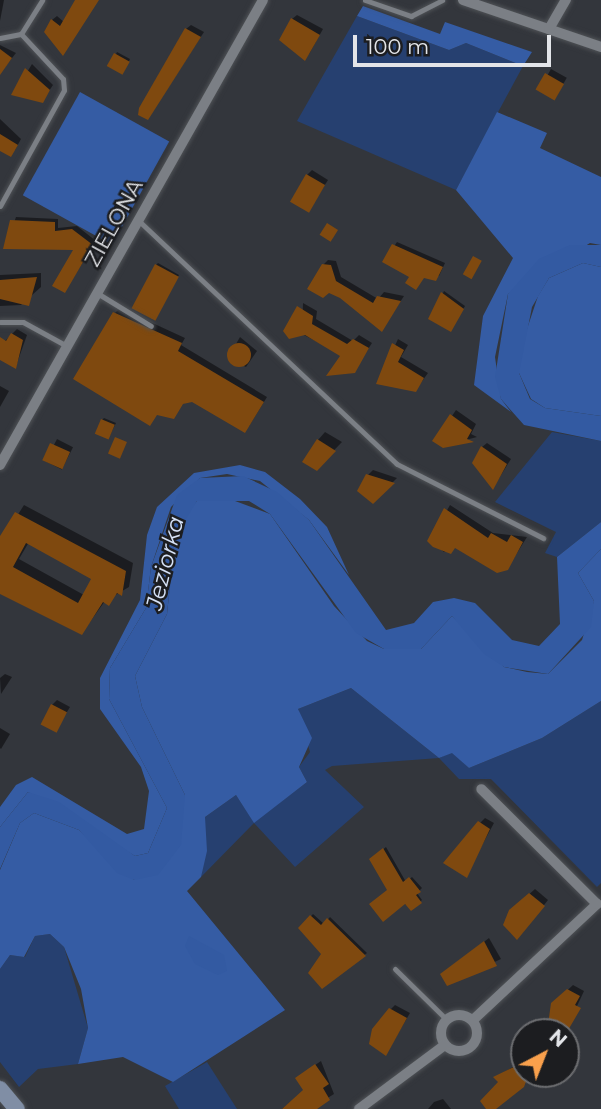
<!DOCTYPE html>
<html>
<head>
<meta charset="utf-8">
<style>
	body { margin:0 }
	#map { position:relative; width:601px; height:1109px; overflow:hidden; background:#33363c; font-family:Montserrat,sans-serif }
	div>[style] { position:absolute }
	.green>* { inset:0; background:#264070 }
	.forest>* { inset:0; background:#355ca4; transform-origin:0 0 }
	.water>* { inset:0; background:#335aa2 }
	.shadow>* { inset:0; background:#0007; transform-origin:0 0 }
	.building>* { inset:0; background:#7f490f; transform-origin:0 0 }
	.round { border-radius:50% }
	.roads { filter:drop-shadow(0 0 2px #4f5256) drop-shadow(0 0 2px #4f5256) }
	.lane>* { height:5px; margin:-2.5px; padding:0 2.5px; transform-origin:2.5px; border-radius:2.5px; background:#7b7f85 }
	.street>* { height:10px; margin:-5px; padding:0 5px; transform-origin:5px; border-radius:5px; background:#7b7f85 }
	.street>.ring { margin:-5px; padding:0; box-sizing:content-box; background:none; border:10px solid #7b7f85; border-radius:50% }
	.secondary>* { height:16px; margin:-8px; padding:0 8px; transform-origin:8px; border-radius:8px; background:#808ea5 }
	span { translate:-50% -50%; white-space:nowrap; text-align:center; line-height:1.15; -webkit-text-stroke:5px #1c1d20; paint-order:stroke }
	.street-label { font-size:21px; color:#e3e5e9 }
	.water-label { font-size:23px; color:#d6e2f7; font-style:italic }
	.north { position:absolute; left:510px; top:1018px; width:70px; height:70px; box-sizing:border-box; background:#1c1d20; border:2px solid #6c6d70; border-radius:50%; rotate:42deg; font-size:19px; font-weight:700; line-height:28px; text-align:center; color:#e3e5e9 }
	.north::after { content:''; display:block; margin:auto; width:24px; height:32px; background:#f9a04c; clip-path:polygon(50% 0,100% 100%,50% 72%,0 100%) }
	.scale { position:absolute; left:353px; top:35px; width:198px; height:32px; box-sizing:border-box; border:4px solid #e3e5e9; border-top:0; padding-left:9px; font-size:21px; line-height:24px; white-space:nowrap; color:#e3e5e9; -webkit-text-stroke:5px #1c1d20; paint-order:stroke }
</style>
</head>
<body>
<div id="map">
	<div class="green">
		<i style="clip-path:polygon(357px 16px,449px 50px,466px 43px,523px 66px,456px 190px,297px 121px)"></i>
		<i style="clip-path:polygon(552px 432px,601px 441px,601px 522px,557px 557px,545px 553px,556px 532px,495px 502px)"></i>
		<i style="clip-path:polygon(351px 688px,439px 758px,452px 752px,469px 768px,542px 738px,601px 701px,601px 883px,597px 887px,491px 779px,459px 779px,439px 758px,332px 766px,325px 770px,364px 807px,295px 867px,254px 823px,201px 877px,205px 817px,236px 795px,254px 822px,307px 782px,299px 767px,310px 752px,298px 709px)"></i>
		<i style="clip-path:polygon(50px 934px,64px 947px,88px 1028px,78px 1064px,38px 1069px,19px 1087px,0 1062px,0 969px,10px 955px,25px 957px,35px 936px)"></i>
		<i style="clip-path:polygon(207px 1062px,237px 1109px,179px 1109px,165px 1086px)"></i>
	</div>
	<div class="forest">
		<i style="clip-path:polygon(363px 6px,440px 34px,445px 22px,532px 52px,523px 66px,466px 43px,449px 50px,357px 16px)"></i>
		<i style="left:80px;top:92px;width:102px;height:118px;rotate:29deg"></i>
		<i style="clip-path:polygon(497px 112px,547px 133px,540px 148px,601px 177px,601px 245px,590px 243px,508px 294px,495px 357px,501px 399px,511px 412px,474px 385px,483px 316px,513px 258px,456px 190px)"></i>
		<i style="clip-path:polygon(583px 263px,601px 267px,601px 416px,545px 408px,531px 399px,519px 373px,519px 353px,538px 296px,549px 278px)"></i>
		<i style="clip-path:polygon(240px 465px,265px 472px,300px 499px,327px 527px,349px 575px,309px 520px,260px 481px,227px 474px,200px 478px,171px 507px,151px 567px,146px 608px,110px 668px,109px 699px,167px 808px,148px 853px,135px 856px,28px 792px,0 827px,0 807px,16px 785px,32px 777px,127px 834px,144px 829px,149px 791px,141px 767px,100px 709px,100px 678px,140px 600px,147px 535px,157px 507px,194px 473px)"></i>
		<i style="clip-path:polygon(227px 498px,270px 514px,334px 606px,367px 641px,384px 649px,421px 649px,452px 616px,504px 667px,527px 672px,548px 674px,582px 640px,594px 601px,578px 573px,601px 549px,601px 701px,542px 738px,469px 768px,452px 753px,439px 758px,351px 688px,298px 709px,312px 738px,299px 767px,307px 782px,254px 823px,236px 795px,205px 817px,207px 851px,201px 877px,187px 891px,285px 1010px,173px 1082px,123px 1057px,78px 1064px,88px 1028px,81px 989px,64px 947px,50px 934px,35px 936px,24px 957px,10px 955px,0 969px,0 870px,20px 823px,34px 813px,79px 830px,134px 880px,185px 795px,142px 707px,135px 676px,167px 614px,175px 537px,184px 516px,197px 501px)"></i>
	</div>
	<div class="water">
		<i style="clip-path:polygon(570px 245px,601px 245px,601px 267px,583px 263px,549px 278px,532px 307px,519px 373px,530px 399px,545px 408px,601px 416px,601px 441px,524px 425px,501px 399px,495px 377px,508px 294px,539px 259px)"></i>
		<i style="clip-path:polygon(243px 476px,277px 492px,309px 520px,386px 630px,414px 623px,433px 602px,454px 598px,475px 603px,512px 640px,539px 646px,560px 624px,557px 557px,601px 522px,601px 549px,578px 573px,594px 601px,591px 627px,548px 674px,504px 667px,484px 654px,452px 616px,421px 649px,384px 649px,356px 633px,270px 514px,249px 501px,197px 501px,175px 537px,167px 614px,135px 676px,142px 707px,185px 795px,181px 845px,158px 875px,134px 880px,117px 873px,79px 830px,34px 813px,20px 823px,0 869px,0 827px,28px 792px,59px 802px,135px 856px,148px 853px,167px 808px,109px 699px,110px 668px,146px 608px,151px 567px,177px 495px,200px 478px)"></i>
		<i style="clip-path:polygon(189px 936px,224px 955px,227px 971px,218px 975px,195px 964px,185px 946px)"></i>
	</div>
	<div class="shadow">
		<i style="clip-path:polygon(0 0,4px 0,0 21px)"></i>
		<i style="clip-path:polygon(77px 0,96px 0,67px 49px,52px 20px,57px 16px,64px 22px)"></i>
		<i style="clip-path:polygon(297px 15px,323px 29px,309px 54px,292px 19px)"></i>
		<i style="clip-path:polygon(191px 25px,204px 32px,148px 118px,186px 29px)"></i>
		<i style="clip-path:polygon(0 45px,16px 53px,0 73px)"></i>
		<i style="clip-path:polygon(117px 52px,130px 59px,124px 71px,116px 54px)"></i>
		<i style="clip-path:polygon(32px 64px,53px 85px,43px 100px,14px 94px)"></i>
		<i style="left:551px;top:69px;width:18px;height:23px;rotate:29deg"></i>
		<i style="clip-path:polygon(0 119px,21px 139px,15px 150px,0 151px)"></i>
		<i style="clip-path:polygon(312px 170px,328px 180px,309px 210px,307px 175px)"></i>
		<i style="clip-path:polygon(16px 217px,58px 219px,58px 228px,77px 226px,96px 241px,65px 291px,76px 248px,5px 247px)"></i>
		<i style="clip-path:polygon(397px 242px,445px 263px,439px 276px,411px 276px,384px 261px)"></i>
		<i style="clip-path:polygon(328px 260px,336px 261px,341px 277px,378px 299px,384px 292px,404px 296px,382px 330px,341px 296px,323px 265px)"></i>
		<i style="clip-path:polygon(158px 263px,179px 275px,155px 317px,156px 265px)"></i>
		<i style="clip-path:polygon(41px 273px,41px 287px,21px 305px,0 306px,0 275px)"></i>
		<i style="clip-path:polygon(444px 291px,465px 306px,452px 328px,431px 318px)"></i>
		<i style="clip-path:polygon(303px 303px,317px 311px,316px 319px,353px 341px,359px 335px,372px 343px,354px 371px,343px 355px,302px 334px)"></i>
		<i style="clip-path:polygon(120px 308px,185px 338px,181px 345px,267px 397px,249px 426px,193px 400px,158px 413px,115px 313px)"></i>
		<i style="clip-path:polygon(17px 329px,27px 335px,16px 366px,0 357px,0 346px)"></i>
		<i style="clip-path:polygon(240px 337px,257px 351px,246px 367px,228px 358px)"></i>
		<i style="clip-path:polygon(398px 339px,408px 345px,401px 357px,428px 373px,415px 391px,378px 383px)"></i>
		<i style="clip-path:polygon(0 386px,9px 391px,0 407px)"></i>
		<i style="clip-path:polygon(456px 410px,476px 424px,471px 434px,477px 437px,443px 446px,435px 441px)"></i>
		<i style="clip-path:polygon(104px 418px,116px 423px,110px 435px,102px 420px)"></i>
		<i style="clip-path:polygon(325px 432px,342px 442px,316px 469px,318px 440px)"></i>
		<i style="left:57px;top:439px;width:18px;height:25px;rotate:27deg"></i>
		<i style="clip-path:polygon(487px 443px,511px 459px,493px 488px,482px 447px)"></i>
		<i style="clip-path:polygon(373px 470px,397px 478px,373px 502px,368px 475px)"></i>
		<i style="clip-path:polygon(evenodd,24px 505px,133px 563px,129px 587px,105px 601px,82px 633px,0 590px,0 543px,24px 505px,29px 542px,93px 578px,84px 595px,19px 559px,29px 542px)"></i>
		<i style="clip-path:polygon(450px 505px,493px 533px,527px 537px,507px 569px,455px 546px,444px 552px,430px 540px)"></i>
		<i style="clip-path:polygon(5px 674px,12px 677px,1px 694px,0 678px)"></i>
		<i style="clip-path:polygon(57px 700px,70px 707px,56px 730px,52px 705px)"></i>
		<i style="clip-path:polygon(0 728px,10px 734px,1px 749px,0 748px)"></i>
		<i style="clip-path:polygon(485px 818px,494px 823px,466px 875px,480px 823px)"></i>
		<i style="clip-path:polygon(386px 847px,406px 882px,412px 877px,422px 888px,417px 893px,422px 900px,411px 909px,389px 891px,371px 859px)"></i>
		<i style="clip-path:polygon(535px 889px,548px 900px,522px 933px,516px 906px)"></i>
		<i style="clip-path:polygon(313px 914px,324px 924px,330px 917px,367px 953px,322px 987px,323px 954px,300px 928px)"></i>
		<i style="clip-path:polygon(489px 938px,501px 959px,448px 984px,447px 970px)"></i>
		<i style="clip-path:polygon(573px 985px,584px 991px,565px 1032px,548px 1032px,553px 1004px)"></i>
		<i style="clip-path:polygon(395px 1005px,410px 1013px,386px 1054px,391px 1009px)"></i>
		<i style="clip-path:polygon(321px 1061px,334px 1094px,310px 1109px,282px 1109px,305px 1090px,302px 1074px)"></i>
		<i style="clip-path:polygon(523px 1061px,528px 1080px,489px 1109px,501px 1082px,496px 1077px)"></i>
		<i style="clip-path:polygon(443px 1099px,451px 1109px,428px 1109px,434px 1102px)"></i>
	</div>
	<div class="building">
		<i style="clip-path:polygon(75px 0,99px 0,63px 56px,44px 32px,51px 19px,60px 26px)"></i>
		<i style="clip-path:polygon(291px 18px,320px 35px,305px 61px,279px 40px)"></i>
		<i style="clip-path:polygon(185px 28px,201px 37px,148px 120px,138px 115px,139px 108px)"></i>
		<i style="clip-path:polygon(0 49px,12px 58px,0 75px)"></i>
		<i style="left:114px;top:53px;width:18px;height:15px;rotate:29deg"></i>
		<i style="clip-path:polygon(25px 68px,50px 90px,43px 103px,11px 95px)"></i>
		<i style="left:545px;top:73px;width:22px;height:19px;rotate:30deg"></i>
		<i style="clip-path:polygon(0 134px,18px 145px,11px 157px,0 151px)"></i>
		<i style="left:306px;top:174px;width:22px;height:32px;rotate:30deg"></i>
		<i style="clip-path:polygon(10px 220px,55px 222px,55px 231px,72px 229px,93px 245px,65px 293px,52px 286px,73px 250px,3px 249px)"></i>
		<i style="left:327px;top:223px;width:13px;height:14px;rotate:32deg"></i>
		<i style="clip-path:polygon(392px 244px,443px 267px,436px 281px,424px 278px,416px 290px,405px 283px,409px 277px,382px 262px)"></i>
		<i style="left:473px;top:256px;width:10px;height:21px;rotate:29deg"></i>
		<i style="left:155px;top:264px;width:27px;height:50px;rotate:28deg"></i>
		<i style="clip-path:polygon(322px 264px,331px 265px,336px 281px,373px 303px,377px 296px,401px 301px,382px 332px,340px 298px,329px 293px,323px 298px,307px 289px)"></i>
		<i style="clip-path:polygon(37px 277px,29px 306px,0 299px,0 280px)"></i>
		<i style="clip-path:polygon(441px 292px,464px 309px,451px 332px,428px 319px)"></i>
		<i style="clip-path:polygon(297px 306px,313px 316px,312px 324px,347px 344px,353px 339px,369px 348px,355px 373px,326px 376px,340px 356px,305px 335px,289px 339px,283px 331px)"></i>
		<i style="clip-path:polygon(113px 312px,182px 343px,178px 351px,264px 402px,245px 433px,192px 402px,183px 404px,174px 419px,157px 415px,150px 426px,73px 379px)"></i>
		<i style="clip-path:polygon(11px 333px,23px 340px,16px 369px,0 360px,0 337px,6px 341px)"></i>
		<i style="clip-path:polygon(392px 343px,404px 350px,398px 362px,424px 378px,416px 392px,376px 384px)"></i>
		<i class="round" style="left:227px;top:343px;width:24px;height:24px"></i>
		<i style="clip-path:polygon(450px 414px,472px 430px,467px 439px,474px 442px,443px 448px,432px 441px)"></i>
		<i style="left:101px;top:419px;width:15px;height:16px;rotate:23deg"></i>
		<i style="left:115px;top:437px;width:13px;height:18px;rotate:23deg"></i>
		<i style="clip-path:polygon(317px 439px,336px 451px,317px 471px,302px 462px)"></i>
		<i style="left:50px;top:443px;width:22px;height:19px;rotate:24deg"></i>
		<i style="clip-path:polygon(481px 446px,507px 464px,493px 490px,472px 463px)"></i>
		<i style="clip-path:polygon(366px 474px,395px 483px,373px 504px,357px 491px)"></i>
		<i style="clip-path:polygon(444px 508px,488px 538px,491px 533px,507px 542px,511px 535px,523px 542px,508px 570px,497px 573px,455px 548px,451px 554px,433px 547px,427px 541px)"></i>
		<i style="clip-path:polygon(evenodd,15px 512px,126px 571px,122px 596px,117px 593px,109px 606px,103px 602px,82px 635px,0 594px,0 536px,15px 512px,26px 543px,91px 579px,78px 603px,13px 567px,26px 543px)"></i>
		<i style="left:51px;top:704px;width:18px;height:23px;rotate:27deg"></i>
		<i style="clip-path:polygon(478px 821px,490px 829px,467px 878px,443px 863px)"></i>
		<i style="clip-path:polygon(383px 848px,403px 882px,409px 877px,421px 892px,416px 895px,422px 903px,411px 911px,405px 904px,383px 922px,369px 904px,387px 890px,369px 859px)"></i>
		<i style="clip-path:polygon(529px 893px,545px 906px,517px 940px,503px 925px,509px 910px)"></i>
		<i style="clip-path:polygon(310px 915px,321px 925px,327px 918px,366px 956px,322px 989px,308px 973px,321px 954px,298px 928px)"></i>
		<i style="clip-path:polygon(484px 941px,497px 966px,447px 986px,440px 974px)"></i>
		<i style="clip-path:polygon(567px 989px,580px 996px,575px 1005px,581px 1008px,567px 1032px,547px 1032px,551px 1003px)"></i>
		<i style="clip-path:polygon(389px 1008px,407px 1018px,386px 1056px,369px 1044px,372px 1029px)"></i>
		<i style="clip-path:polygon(315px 1064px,329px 1084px,323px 1088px,330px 1100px,317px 1109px,282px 1109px,303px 1090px,295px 1078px)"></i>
		<i style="clip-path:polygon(518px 1065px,528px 1076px,524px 1087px,496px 1109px,486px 1109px,480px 1101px,498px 1082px,493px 1077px)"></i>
	</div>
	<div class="roads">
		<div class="lane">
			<i style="left:365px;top:0;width:49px;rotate:19.2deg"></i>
			<i style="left:411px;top:16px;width:35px;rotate:-27deg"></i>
			<i style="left:0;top:38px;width:21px;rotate:-11deg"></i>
			<i style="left:21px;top:34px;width:40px;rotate:-58deg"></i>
			<i style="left:0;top:206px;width:132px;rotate:-61.1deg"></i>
			<i style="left:64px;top:90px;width:11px;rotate:-95deg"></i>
			<i style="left:63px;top:79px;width:62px;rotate:-133deg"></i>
			<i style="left:139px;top:221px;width:354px;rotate:43.3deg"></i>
			<i style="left:397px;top:464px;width:164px;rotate:26.9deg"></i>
			<i style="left:97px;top:293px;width:63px;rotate:31.4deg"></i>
			<i style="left:0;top:322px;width:23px"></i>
			<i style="left:23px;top:322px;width:50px;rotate:28.6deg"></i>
			<i style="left:395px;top:969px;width:71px;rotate:44.4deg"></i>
		</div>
		<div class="street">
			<i style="left:463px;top:0;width:146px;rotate:18.8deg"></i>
			<i style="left:549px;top:29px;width:34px;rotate:-60deg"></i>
			<i style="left:0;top:465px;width:534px;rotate:-60.51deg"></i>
			<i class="ring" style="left:441px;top:1015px;width:26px;height:26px"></i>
			<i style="left:473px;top:1020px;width:170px;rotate:-43.1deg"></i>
			<i style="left:597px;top:904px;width:163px;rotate:-135.2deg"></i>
			<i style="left:359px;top:1109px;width:107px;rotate:-36.7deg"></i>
		</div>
		<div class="secondary">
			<i style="left:0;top:1089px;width:26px;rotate:50deg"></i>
		</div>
	</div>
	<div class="street-label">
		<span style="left:114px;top:223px;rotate:-61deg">ZIELONA</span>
	</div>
	<div class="water-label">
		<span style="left:165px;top:563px;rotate:-76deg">Jeziorka</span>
	</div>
	<div class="north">N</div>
	<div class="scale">100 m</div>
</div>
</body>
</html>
